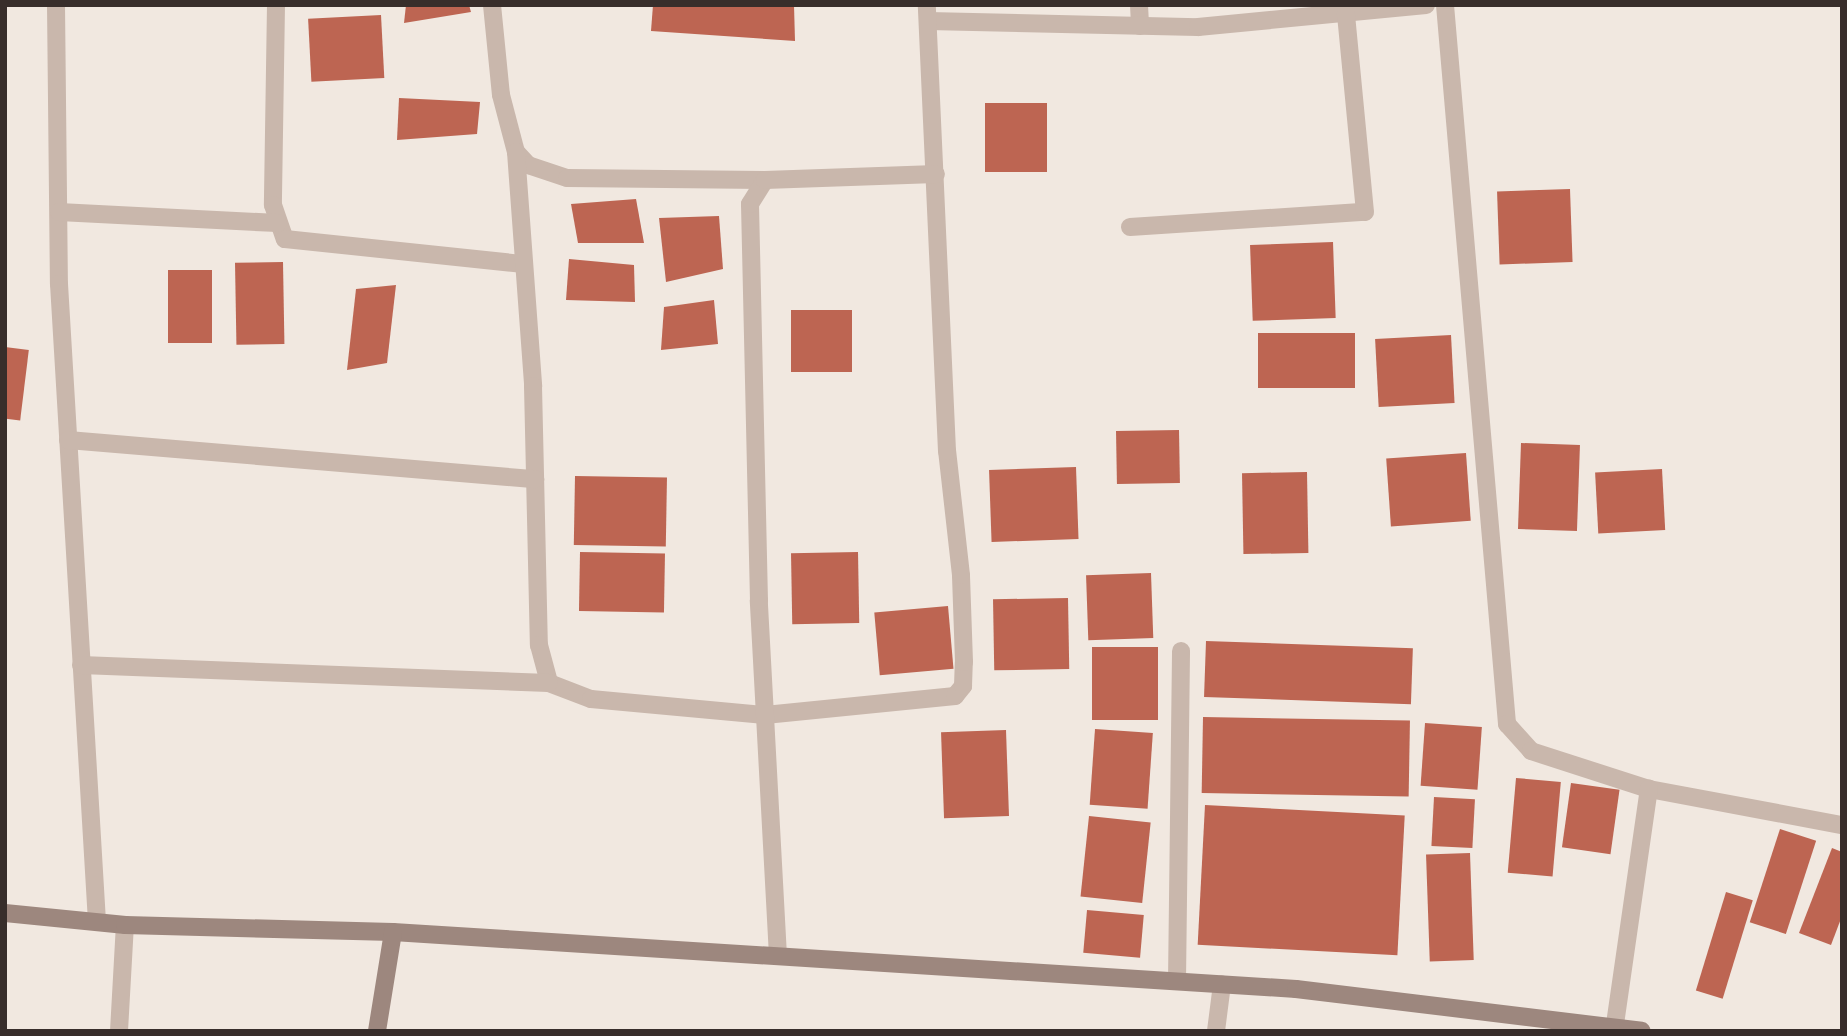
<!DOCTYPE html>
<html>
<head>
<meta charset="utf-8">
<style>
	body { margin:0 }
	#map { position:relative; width:1847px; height:1036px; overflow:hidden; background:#f1e8e0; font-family:"Asap Condensed",sans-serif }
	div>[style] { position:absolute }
	.building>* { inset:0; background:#bd6552; transform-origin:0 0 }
	.street>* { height:18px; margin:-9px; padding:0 9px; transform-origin:9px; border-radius:9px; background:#c9b7ac }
	.secondary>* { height:18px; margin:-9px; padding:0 9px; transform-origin:9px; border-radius:9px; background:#9d877e }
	span { translate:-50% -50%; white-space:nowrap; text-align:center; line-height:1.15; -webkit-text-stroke:5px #f9f2ec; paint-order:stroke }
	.frame { position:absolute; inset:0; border:7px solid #382e2b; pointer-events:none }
</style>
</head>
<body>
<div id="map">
	<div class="building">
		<i style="clip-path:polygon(406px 5px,469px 5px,471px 12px,404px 23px)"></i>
		<i style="clip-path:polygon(653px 5px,794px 5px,795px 41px,651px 31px)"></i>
		<i style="left:381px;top:15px;width:63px;height:73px;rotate:87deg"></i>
		<i style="clip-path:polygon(399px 98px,480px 102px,477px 134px,397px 140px)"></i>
		<i style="left:1047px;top:103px;width:69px;height:62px;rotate:90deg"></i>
		<i style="left:1570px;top:189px;width:73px;height:73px;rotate:88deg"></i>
		<i style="clip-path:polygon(636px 199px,644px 243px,578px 243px,571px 204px)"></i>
		<i style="clip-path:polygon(719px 216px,723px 269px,666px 282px,659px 218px)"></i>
		<i style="left:1333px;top:242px;width:76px;height:83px;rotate:88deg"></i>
		<i style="clip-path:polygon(569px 259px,634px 265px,635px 302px,566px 300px)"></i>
		<i style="left:283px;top:262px;width:82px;height:48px;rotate:89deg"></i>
		<i style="left:212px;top:270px;width:73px;height:44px;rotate:90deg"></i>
		<i style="clip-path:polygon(396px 285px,387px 363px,347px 370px,356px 289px)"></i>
		<i style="clip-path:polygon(714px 300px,718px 344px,661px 350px,664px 307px)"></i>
		<i style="left:852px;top:310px;width:62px;height:61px;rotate:90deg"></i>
		<i style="left:1355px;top:333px;width:55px;height:97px;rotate:90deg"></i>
		<i style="left:1451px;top:335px;width:68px;height:76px;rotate:87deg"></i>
		<i style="left:5px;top:347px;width:24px;height:71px;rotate:7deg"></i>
		<i style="left:1179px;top:430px;width:53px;height:63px;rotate:89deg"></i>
		<i style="left:1521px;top:443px;width:59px;height:86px;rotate:2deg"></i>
		<i style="left:1466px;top:453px;width:68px;height:80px;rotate:86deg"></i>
		<i style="left:1076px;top:467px;width:72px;height:87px;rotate:88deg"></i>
		<i style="left:1662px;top:469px;width:61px;height:67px;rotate:87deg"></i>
		<i style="left:1307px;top:472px;width:81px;height:65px;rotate:89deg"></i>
		<i style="left:575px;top:476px;width:92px;height:69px;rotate:1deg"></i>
		<i style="left:580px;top:552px;width:85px;height:59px;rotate:1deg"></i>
		<i style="left:858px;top:552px;width:71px;height:67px;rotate:89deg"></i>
		<i style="left:1151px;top:573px;width:65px;height:65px;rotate:88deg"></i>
		<i style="left:1068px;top:598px;width:71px;height:75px;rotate:89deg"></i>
		<i style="left:948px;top:606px;width:63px;height:74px;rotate:85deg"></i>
		<i style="left:1206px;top:641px;width:207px;height:56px;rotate:2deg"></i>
		<i style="left:1092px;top:647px;width:66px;height:73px"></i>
		<i style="left:1203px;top:717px;width:207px;height:76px;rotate:1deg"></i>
		<i style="left:1425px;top:723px;width:57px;height:63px;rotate:4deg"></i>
		<i style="left:1095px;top:729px;width:58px;height:76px;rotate:4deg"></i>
		<i style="left:1006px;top:730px;width:86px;height:65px;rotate:88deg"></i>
		<i style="left:1516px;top:778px;width:45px;height:95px;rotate:5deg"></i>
		<i style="left:1571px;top:783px;width:49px;height:65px;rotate:8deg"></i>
		<i style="left:1434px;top:797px;width:41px;height:49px;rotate:3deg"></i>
		<i style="left:1205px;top:805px;width:200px;height:140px;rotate:3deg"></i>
		<i style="left:1089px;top:816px;width:62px;height:81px;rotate:6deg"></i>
		<i style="left:1780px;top:829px;width:38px;height:98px;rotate:18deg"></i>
		<i style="clip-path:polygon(1832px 848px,1842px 852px,1842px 916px,1831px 945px,1799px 933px)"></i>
		<i style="left:1470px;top:853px;width:107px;height:44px;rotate:88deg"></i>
		<i style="left:1726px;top:892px;width:28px;height:103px;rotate:17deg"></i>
		<i style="left:1087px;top:910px;width:57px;height:43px;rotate:5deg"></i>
	</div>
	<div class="street">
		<i style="left:56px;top:5px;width:279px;rotate:89.4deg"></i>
		<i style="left:59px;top:284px;width:639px;rotate:86.59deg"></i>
		<i style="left:276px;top:5px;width:200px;rotate:90.9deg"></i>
		<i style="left:273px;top:205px;width:36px;rotate:71deg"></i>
		<i style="left:285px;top:239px;width:238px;rotate:6deg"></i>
		<i style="left:492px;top:5px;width:90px;rotate:84.3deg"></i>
		<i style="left:501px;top:95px;width:59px;rotate:75.3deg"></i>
		<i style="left:516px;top:152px;width:18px;rotate:47deg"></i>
		<i style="left:528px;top:165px;width:41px;rotate:18.4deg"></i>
		<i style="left:567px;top:178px;width:198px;rotate:0.6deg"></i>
		<i style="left:1139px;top:5px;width:21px;rotate:87deg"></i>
		<i style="left:1445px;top:5px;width:722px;rotate:85.07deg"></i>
		<i style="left:1507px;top:724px;width:36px;rotate:48deg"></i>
		<i style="left:1531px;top:751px;width:124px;rotate:17.9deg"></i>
		<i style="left:1649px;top:789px;width:196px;rotate:10.6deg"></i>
		<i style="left:928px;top:21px;width:270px;rotate:1.3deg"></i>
		<i style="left:1198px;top:27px;width:229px;rotate:-5.5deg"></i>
		<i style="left:516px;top:152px;width:235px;rotate:85.8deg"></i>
		<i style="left:533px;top:386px;width:259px;rotate:88.7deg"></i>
		<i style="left:539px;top:645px;width:39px;rotate:75deg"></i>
		<i style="left:549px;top:683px;width:45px;rotate:20.9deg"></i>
		<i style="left:591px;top:699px;width:175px;rotate:5.3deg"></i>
		<i style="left:765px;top:715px;width:191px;rotate:-5.7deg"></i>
		<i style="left:955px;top:696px;width:13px;rotate:-51deg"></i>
		<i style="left:963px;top:686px;width:24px;rotate:-88deg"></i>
		<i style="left:964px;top:662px;width:87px;rotate:-92deg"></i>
		<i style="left:961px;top:575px;width:125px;rotate:-96.4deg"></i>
		<i style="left:947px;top:451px;width:446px;rotate:-92.6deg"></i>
		<i style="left:59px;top:212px;width:219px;rotate:2.9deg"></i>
		<i style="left:1130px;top:227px;width:235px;rotate:-3.7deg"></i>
		<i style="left:1365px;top:212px;width:200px;rotate:-95.5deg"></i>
		<i style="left:68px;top:440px;width:469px;rotate:4.8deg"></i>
		<i style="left:81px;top:665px;width:468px;rotate:2.2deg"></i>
		<i style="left:778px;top:956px;width:356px;rotate:-93.1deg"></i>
		<i style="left:759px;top:601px;width:397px;rotate:-91.3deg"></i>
		<i style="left:750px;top:204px;width:28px;rotate:-58deg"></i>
		<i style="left:765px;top:180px;width:171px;rotate:-2deg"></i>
		<i style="left:1177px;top:981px;width:330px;rotate:-89.3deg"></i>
		<i style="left:119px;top:1031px;width:106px;rotate:-86.8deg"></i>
		<i style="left:1216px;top:1031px;width:47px;rotate:-82.7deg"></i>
		<i style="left:1614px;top:1031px;width:245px;rotate:-81.8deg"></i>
	</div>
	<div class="secondary">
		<i style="left:5px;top:913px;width:121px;rotate:5.7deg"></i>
		<i style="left:125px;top:925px;width:268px;rotate:1.5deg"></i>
		<i style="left:393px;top:932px;width:905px;rotate:3.61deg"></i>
		<i style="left:1296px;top:989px;width:348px;rotate:6.9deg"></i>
		<i style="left:377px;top:1031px;width:100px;rotate:-80.8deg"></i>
	</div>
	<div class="frame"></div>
</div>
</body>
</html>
